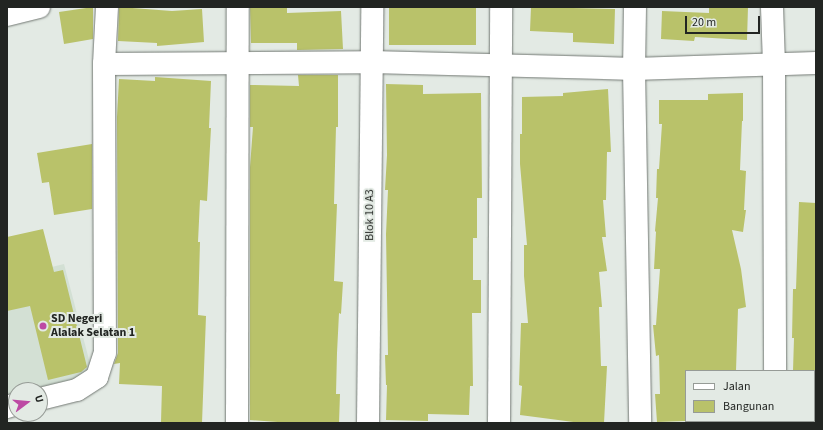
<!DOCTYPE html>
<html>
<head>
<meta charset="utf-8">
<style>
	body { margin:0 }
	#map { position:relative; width:823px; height:430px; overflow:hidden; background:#e3eae4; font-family:"Source Sans 3",sans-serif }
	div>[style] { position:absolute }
	.built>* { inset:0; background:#d3e0d4 }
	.building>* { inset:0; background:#b9c26a; transform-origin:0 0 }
	.roads { filter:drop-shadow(0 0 1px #727873) drop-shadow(0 0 1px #727873) }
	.minor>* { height:22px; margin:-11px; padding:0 11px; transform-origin:11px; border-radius:11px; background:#fff }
	.dots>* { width:11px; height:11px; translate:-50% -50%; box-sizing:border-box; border:2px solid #e3eae4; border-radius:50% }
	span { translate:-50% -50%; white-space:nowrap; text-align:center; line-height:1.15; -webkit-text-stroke:4px #e3eae4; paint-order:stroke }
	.street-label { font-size:12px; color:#222522 }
	.poi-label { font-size:12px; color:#222522; font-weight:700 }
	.left { translate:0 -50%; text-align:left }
	.frame { position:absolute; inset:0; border:8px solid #222522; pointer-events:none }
	.legend { position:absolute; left:685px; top:370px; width:130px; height:52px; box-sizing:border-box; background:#e3eae4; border:1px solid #969b96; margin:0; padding:5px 7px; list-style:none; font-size:12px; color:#222522 }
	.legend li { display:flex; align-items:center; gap:8px; height:20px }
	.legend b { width:20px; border:1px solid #969b96 }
	.north { position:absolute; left:8px; top:382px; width:40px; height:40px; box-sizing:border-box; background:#e3eae4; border:1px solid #969b96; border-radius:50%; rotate:74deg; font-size:11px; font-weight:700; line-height:16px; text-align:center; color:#222522 }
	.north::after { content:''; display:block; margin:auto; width:14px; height:18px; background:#bd4aa4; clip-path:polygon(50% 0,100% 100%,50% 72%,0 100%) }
	.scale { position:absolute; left:685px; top:16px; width:75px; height:18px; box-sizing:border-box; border:2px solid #222522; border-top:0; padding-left:5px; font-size:12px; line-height:14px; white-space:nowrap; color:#222522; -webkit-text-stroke:3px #e3eae4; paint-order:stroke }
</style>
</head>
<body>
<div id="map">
	<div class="built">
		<i style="clip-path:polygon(7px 248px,15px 276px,64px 264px,93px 375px,35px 390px,16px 390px,16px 395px,7px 397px)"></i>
	</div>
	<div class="building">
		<i style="clip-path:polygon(93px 7px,93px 39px,64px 44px,59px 12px)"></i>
		<i style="clip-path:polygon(119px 7px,172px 11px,202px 9px,204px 42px,157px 46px,157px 43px,118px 41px)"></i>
		<i style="clip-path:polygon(250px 7px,287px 7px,287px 13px,341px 11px,343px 49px,297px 50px,297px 43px,251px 43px)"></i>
		<i style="left:389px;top:7px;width:87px;height:38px"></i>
		<i style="clip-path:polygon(531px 7px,615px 9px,614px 44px,573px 42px,573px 33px,530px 31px)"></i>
		<i style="clip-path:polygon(709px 7px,748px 7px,747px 40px,695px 37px,694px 41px,661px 39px,662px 11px,709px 13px)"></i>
		<i style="clip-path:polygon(298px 75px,338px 75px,338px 127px,336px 127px,334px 204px,337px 204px,334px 281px,343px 282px,341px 314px,339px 313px,337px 353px,336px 394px,340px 394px,339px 423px,291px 423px,250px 420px,250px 167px,253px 127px,250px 127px,250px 85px,299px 86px)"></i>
		<i style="clip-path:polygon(155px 77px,211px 81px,209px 128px,211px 128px,207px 201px,200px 200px,198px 242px,200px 242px,198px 315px,206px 316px,202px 423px,161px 422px,162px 386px,119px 384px,120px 363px,114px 364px,118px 353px,117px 117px,119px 79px,155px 81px)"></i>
		<i style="clip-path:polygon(386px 84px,423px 85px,423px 94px,481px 93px,482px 198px,477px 198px,477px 238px,473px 238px,473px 280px,481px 280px,481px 313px,472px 313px,473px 386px,470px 386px,469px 415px,428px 414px,428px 421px,386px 420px,387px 385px,386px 385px,385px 355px,388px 355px,386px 234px,388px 190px,385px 190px,387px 155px)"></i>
		<i style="clip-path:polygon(608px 89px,611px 152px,607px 152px,606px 200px,603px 200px,606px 237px,602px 237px,607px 271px,599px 272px,602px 307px,599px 307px,601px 366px,607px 366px,604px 423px,581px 423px,520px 415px,522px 386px,519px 385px,521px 323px,528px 323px,524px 276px,524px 245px,527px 245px,520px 164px,520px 134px,522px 134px,522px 97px,563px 96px,563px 93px)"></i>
		<i style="clip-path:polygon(743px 93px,743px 121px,742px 121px,740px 170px,746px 171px,744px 210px,746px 210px,743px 232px,732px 230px,741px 269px,746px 307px,738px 309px,736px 371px,686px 371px,686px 421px,657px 422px,655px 394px,660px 394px,659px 355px,656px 356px,653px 325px,656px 325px,660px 269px,654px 269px,656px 232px,655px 231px,658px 198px,656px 198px,657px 169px,659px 169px,662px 124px,659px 124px,659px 100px,708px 100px,708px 94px)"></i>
		<i style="clip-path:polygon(92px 144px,92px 209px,54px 215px,49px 182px,42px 183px,37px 153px)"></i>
		<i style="clip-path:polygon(799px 202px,816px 203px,816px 371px,793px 371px,794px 338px,792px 338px,793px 289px,796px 289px)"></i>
		<i style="clip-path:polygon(43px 229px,54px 272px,63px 270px,87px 367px,81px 372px,48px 380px,30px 306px,7px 311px,7px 237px)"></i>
	</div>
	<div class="roads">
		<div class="minor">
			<i style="left:635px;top:7px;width:62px;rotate:90.9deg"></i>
			<i style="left:634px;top:69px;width:354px;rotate:89deg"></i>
			<i style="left:772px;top:7px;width:58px;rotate:88deg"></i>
			<i style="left:774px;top:65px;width:306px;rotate:89.8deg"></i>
			<i style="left:7px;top:15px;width:33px;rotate:-14deg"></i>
			<i style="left:104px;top:64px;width:267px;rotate:-0.4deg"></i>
			<i style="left:371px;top:62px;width:263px;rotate:1.5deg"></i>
			<i style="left:634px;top:69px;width:182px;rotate:-1.9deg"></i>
			<i style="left:40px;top:399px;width:38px;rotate:-14deg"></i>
			<i style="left:77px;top:390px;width:24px;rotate:-33deg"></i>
			<i style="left:97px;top:377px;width:25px;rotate:-72deg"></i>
			<i style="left:105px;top:353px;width:289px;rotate:-90.2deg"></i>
			<i style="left:104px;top:64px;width:57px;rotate:-87deg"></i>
			<i style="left:7px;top:407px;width:9px;rotate:-18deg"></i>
			<i style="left:775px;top:421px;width:2px;rotate:90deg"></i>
			<i style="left:237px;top:423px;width:416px;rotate:-89.9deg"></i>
			<i style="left:368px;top:423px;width:416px;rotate:-89.4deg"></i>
			<i style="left:499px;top:423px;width:416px;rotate:-89.7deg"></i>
		</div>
	</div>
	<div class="dots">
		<i style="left:43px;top:326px;background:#bd4aa4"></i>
	</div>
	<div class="street-label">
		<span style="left:370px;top:215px;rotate:-90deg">Blok 10 A3</span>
	</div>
	<div class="poi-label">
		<span class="left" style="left:51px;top:326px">SD Negeri<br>Alalak Selatan 1</span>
	</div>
	<div class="frame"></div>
	<ul class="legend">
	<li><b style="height:5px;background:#fff"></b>Jalan</li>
	<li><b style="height:11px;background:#b9c26a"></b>Bangunan</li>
	</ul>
	<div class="north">U</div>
	<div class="scale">20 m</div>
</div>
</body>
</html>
